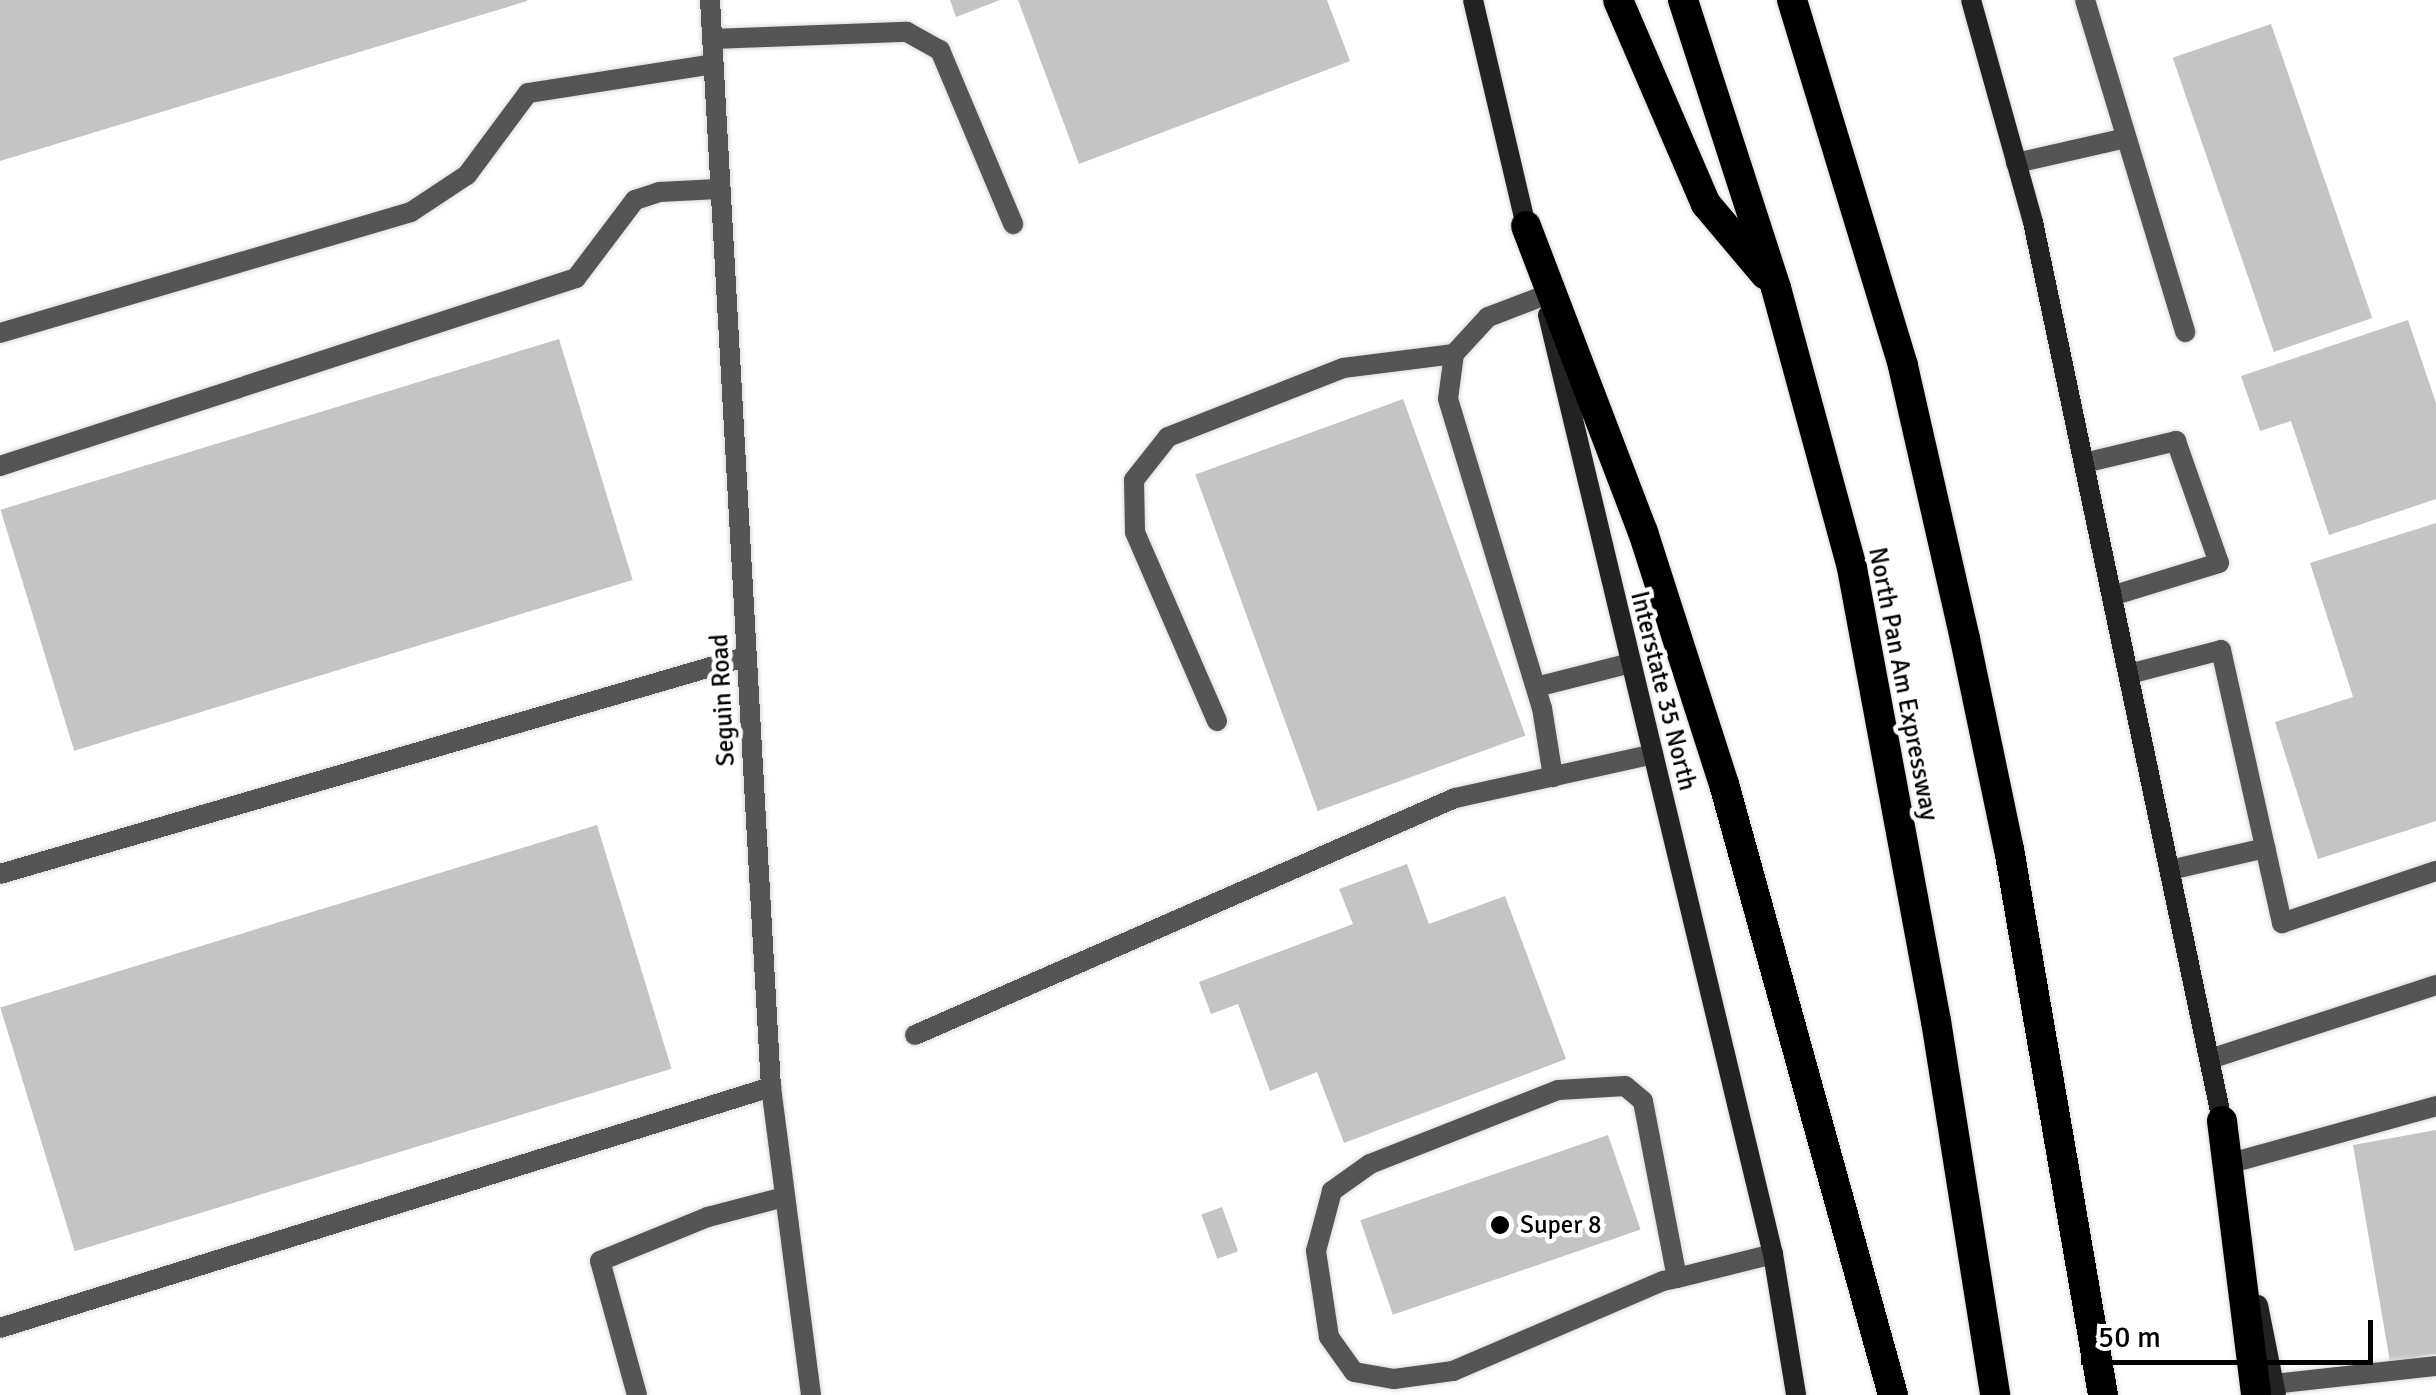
<!DOCTYPE html>
<html>
<head>
<meta charset="utf-8">
<style>
	body { margin:0 }
	#map { position:relative; width:2436px; height:1395px; overflow:hidden; background:#fff; font-family:Signika,sans-serif }
	div>[style] { position:absolute }
	.building>* { inset:0; background:#c4c4c4; transform-origin:0 0 }
	.roads { filter:drop-shadow(0 0 2px #dbdbdb) drop-shadow(0 0 2px #dbdbdb) }
	.service>* { height:20px; margin:-10px; padding:0 10px; transform-origin:10px; border-radius:10px; background:#555 }
	.minor>* { height:20px; margin:-10px; padding:0 10px; transform-origin:10px; border-radius:10px; background:#555 }
	.secondary>* { height:20px; margin:-10px; padding:0 10px; transform-origin:10px; border-radius:10px; background:#222 }
	.motorway>* { height:30px; margin:-15px; padding:0 15px; transform-origin:15px; border-radius:15px; background:#000 }
	.dots>* { width:28px; height:28px; translate:-50% -50%; box-sizing:border-box; border:5px solid #fff; border-radius:50% }
	span { translate:-50% -50%; white-space:nowrap; text-align:center; line-height:1.15; -webkit-text-stroke:9px #fff; paint-order:stroke }
	.street-label { font-size:25px; color:#000 }
	.poi-label { font-size:25px; color:#000 }
	.left { translate:0 -50%; text-align:left }
	.scale { position:absolute; left:2081px; top:1320px; width:292px; height:45px; box-sizing:border-box; border:5px solid #000; border-top:0; padding-left:12px; font-size:30px; line-height:35px; white-space:nowrap; color:#000; -webkit-text-stroke:8px #fff; paint-order:stroke }
</style>
</head>
<body>
<div id="map">
	<div class="building">
		<i style="clip-path:polygon(0 0,527px 0,527px 1px,0 161px)"></i>
		<i style="clip-path:polygon(950px 0,1000px 0,956px 17px)"></i>
		<i style="clip-path:polygon(1018px 0,1327px 0,1350px 61px,1079px 164px)"></i>
		<i style="left:2271px;top:24px;width:311px;height:104px;rotate:71deg"></i>
		<i style="clip-path:polygon(2408px 320px,2436px 403px,2436px 499px,2329px 535px,2291px 421px,2260px 431px,2241px 376px)"></i>
		<i style="left:559px;top:339px;width:252px;height:584px;rotate:73deg"></i>
		<i style="left:1403px;top:399px;width:358px;height:221px;rotate:70deg"></i>
		<i style="clip-path:polygon(2436px 523px,2436px 821px,2318px 859px,2275px 722px,2353px 697px,2310px 563px)"></i>
		<i style="left:597px;top:825px;width:255px;height:624px;rotate:73deg"></i>
		<i style="clip-path:polygon(1407px 864px,1429px 924px,1505px 896px,1566px 1059px,1344px 1143px,1317px 1072px,1270px 1091px,1238px 1004px,1211px 1014px,1199px 982px,1353px 924px,1339px 889px)"></i>
		<i style="clip-path:polygon(2436px 1130px,2436px 1354px,2390px 1362px,2353px 1145px)"></i>
		<i style="left:1608px;top:1135px;width:100px;height:262px;rotate:71deg"></i>
		<i style="left:1222px;top:1207px;width:47px;height:22px;rotate:70deg"></i>
	</div>
	<div class="roads">
		<div class="service">
			<i style="left:2085px;top:0;width:347px;rotate:73.2deg"></i>
			<i style="left:712px;top:39px;width:195px;rotate:-2.1deg"></i>
			<i style="left:907px;top:32px;width:38px;rotate:29deg"></i>
			<i style="left:940px;top:50px;width:189px;rotate:67.2deg"></i>
			<i style="left:2016px;top:163px;width:113px;rotate:-12.8deg"></i>
			<i style="left:1543px;top:296px;width:59px;rotate:159.1deg"></i>
			<i style="left:1488px;top:317px;width:50px;rotate:132.6deg"></i>
			<i style="left:1454px;top:354px;width:45px;rotate:97.6deg"></i>
			<i style="left:1448px;top:399px;width:323px;rotate:73.1deg"></i>
			<i style="left:1542px;top:708px;width:70px;rotate:80.9deg"></i>
			<i style="left:0;top:333px;width:428px;rotate:-16.4deg"></i>
			<i style="left:411px;top:212px;width:67px;rotate:-33.5deg"></i>
			<i style="left:467px;top:175px;width:102px;rotate:-53.4deg"></i>
			<i style="left:528px;top:93px;width:187px;rotate:-8.9deg"></i>
			<i style="left:2084px;top:463px;width:95px;rotate:-13.4deg"></i>
			<i style="left:2176px;top:441px;width:129px;rotate:70.6deg"></i>
			<i style="left:2219px;top:563px;width:112px;rotate:162.9deg"></i>
			<i style="left:0;top:466px;width:606px;rotate:-18.08deg"></i>
			<i style="left:576px;top:278px;width:98px;rotate:-52.9deg"></i>
			<i style="left:635px;top:200px;width:25px;rotate:-18deg"></i>
			<i style="left:659px;top:192px;width:59px;rotate:-2.9deg"></i>
			<i style="left:2129px;top:674px;width:95px;rotate:-14.6deg"></i>
			<i style="left:2221px;top:650px;width:280px;rotate:77.4deg"></i>
			<i style="left:2282px;top:923px;width:163px;rotate:-18.7deg"></i>
			<i style="left:1536px;top:687px;width:98px;rotate:-14.2deg"></i>
			<i style="left:1217px;top:721px;width:206px;rotate:-113.5deg"></i>
			<i style="left:1135px;top:532px;width:52px;rotate:-91.1deg"></i>
			<i style="left:1134px;top:480px;width:55px;rotate:-51.7deg"></i>
			<i style="left:1168px;top:437px;width:188px;rotate:-21.5deg"></i>
			<i style="left:1343px;top:368px;width:112px;rotate:-7.2deg"></i>
			<i style="left:2170px;top:870px;width:98px;rotate:-13deg"></i>
			<i style="left:0;top:874px;width:776px;rotate:-16.24deg"></i>
			<i style="left:915px;top:1035px;width:590px;rotate:-23.7deg"></i>
			<i style="left:1455px;top:798px;width:203px;rotate:-12.5deg"></i>
			<i style="left:2210px;top:1059px;width:238px;rotate:-18.1deg"></i>
			<i style="left:2231px;top:1163px;width:213px;rotate:-15.5deg"></i>
			<i style="left:1677px;top:1278px;width:180px;rotate:-100.9deg"></i>
			<i style="left:1643px;top:1101px;width:23px;rotate:-140deg"></i>
			<i style="left:1625px;top:1086px;width:67px;rotate:176.6deg"></i>
			<i style="left:1558px;top:1090px;width:202px;rotate:158.5deg"></i>
			<i style="left:1370px;top:1164px;width:47px;rotate:144.6deg"></i>
			<i style="left:1332px;top:1191px;width:62px;rotate:104.9deg"></i>
			<i style="left:1316px;top:1251px;width:87px;rotate:81.4deg"></i>
			<i style="left:1329px;top:1337px;width:43px;rotate:54.5deg"></i>
			<i style="left:1354px;top:1372px;width:41px;rotate:9.9deg"></i>
			<i style="left:1394px;top:1379px;width:60px;rotate:-7.7deg"></i>
			<i style="left:1453px;top:1371px;width:228px;rotate:-23.2deg"></i>
			<i style="left:1663px;top:1281px;width:14px;rotate:-12deg"></i>
			<i style="left:1677px;top:1278px;width:99px;rotate:-14deg"></i>
			<i style="left:0;top:1328px;width:808px;rotate:-17.36deg"></i>
			<i style="left:2273px;top:1384px;width:164px;rotate:-6.3deg"></i>
			<i style="left:637px;top:1395px;width:139px;rotate:-105.4deg"></i>
			<i style="left:600px;top:1261px;width:117px;rotate:-22.2deg"></i>
			<i style="left:708px;top:1217px;width:79px;rotate:-14.7deg"></i>
		</div>
		<div class="minor">
			<i style="left:710px;top:0;width:1089px;rotate:86.79deg"></i>
			<i style="left:771px;top:1087px;width:311px;rotate:82.6deg"></i>
		</div>
		<div class="secondary">
			<i style="left:1473px;top:0;width:245px;rotate:76.8deg"></i>
			<i style="left:1971px;top:0;width:230px;rotate:74.4deg"></i>
			<i style="left:2033px;top:222px;width:928px;rotate:78.12deg"></i>
			<i style="left:1548px;top:315px;width:966px;rotate:76.53deg"></i>
			<i style="left:1773px;top:1254px;width:143px;rotate:80.7deg"></i>
			<i style="left:2258px;top:1305px;width:92px;rotate:78.7deg"></i>
		</div>
		<div class="motorway">
			<i style="left:1618px;top:0;width:222px;rotate:66.7deg"></i>
			<i style="left:1706px;top:204px;width:92px;rotate:49.9deg"></i>
			<i style="left:1683px;top:0;width:303px;rotate:72.1deg"></i>
			<i style="left:1776px;top:288px;width:290px;rotate:74.8deg"></i>
			<i style="left:1852px;top:568px;width:461px;rotate:79.5deg"></i>
			<i style="left:1936px;top:1021px;width:379px;rotate:81deg"></i>
			<i style="left:1792px;top:0;width:382px;rotate:73.1deg"></i>
			<i style="left:1903px;top:366px;width:280px;rotate:77.2deg"></i>
			<i style="left:1965px;top:639px;width:215px;rotate:78.2deg"></i>
			<i style="left:2009px;top:849px;width:554px;rotate:80.23deg"></i>
			<i style="left:1526px;top:226px;width:328px;rotate:69.1deg"></i>
			<i style="left:1643px;top:532px;width:265px;rotate:72.2deg"></i>
			<i style="left:1724px;top:784px;width:634px;rotate:74.54deg"></i>
			<i style="left:2222px;top:1121px;width:276px;rotate:82.9deg"></i>
		</div>
	</div>
	<div class="dots">
		<i style="left:1500px;top:1225px;background:#000"></i>
	</div>
	<div class="street-label">
		<span style="left:1903px;top:684px;rotate:79deg">North Pan Am Expressway</span>
		<span style="left:1663px;top:691px;rotate:76deg">Interstate 35 North</span>
		<span style="left:723px;top:700px;rotate:-93deg">Seguin Road</span>
	</div>
	<div class="poi-label">
		<span class="left" style="left:1520px;top:1225px">Super 8</span>
	</div>
	<div class="scale">50 m</div>
</div>
</body>
</html>
